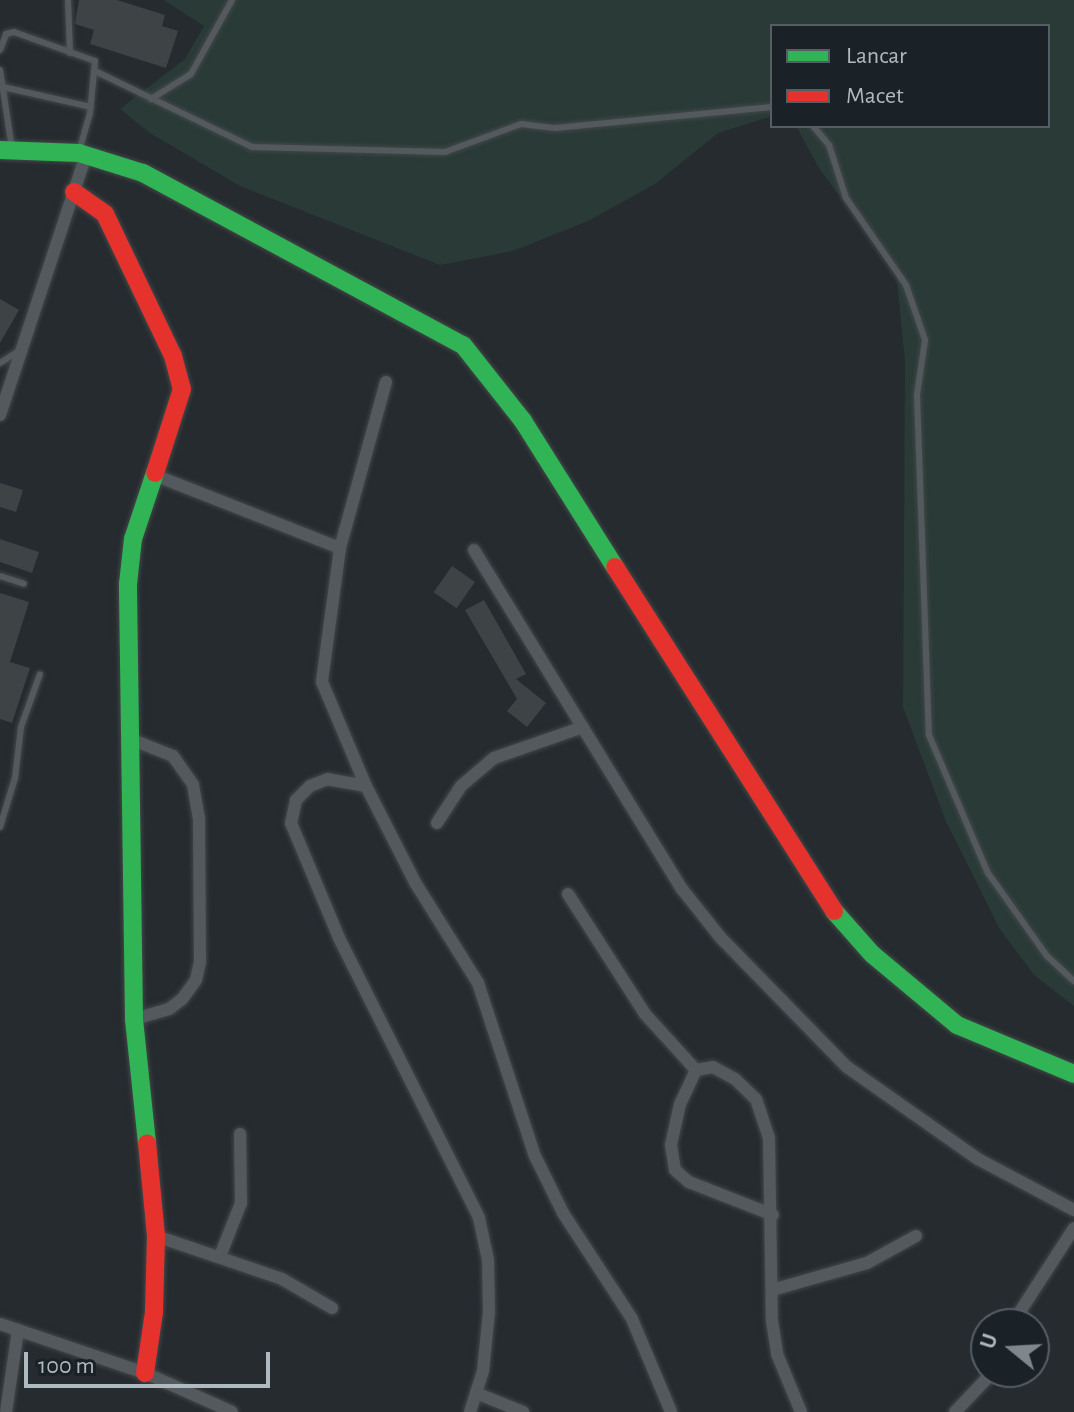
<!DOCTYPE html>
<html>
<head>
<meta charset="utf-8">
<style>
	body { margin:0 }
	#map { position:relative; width:1074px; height:1412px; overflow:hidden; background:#252b2e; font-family:"Alegreya Sans",sans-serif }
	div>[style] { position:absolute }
	.green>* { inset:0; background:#293a37 }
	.building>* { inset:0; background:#3e4346; transform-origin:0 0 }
	.roads { filter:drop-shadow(0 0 2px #424749) drop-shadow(0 0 2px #424749) }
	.lane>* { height:6px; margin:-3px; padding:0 3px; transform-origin:3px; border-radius:3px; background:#54595d }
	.street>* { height:12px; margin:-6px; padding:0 6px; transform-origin:6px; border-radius:6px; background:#54595d }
	.fast>* { height:18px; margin:-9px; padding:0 9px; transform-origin:9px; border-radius:9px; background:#30b455 }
	.jam>* { height:18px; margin:-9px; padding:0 9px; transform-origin:9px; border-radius:9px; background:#e5322d }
	span { translate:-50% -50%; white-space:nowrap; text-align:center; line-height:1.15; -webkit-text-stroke:6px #1a2228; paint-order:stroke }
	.legend { position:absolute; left:770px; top:24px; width:280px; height:104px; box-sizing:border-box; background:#1a2228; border:2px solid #555e65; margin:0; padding:10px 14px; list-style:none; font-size:24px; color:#aeb9c0 }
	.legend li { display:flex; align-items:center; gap:16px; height:40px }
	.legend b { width:40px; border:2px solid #555e65 }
	.north { position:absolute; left:970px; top:1308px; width:80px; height:80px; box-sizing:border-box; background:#1a2228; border:2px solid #555e65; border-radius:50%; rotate:288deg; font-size:22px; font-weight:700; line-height:32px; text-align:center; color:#aeb9c0 }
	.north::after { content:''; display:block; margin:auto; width:28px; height:36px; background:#7e878d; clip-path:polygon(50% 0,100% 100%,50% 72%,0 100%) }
	.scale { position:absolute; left:24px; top:1352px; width:246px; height:36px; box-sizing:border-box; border:4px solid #aeb9c0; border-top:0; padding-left:10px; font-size:24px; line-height:28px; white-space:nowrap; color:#aeb9c0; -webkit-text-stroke:6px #1a2228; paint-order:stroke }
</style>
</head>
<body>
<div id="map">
	<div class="green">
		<i style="clip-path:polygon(164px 0,1074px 0,1074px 1006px,1034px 975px,999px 928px,945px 819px,903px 707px,905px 362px,896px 270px,820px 170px,796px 126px,1048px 126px,1048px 26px,772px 26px,772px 116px,718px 133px,655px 184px,588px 221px,513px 251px,440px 265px,240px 186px,150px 133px,120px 109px,185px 59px,204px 26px)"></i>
	</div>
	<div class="building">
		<i style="clip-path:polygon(79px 0,117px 0,165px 15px,162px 26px,178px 31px,166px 68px,90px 44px,94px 30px,75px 24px)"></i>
		<i style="clip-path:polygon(0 299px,19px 310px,0 343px)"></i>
		<i style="clip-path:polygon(0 483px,23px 490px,16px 512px,0 507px)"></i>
		<i style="clip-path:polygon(0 539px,39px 552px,32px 573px,0 562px)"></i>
		<i style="left:452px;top:566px;width:28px;height:32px;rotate:35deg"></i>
		<i style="clip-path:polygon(0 593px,29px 602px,10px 662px,30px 668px,12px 723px,0 719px)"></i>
		<i style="clip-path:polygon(484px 600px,526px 674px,516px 679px,546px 703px,527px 727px,507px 711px,517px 699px,465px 610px)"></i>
	</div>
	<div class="roads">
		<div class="lane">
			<i style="left:68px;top:0;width:53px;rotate:87.8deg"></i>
			<i style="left:0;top:50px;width:17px;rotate:-69deg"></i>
			<i style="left:6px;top:34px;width:8px;rotate:-14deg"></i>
			<i style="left:14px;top:32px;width:86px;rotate:19.7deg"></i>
			<i style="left:95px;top:61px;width:52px;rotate:95.5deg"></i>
			<i style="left:90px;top:113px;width:40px;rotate:106deg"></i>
			<i style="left:0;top:70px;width:79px;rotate:81.3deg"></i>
			<i style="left:97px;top:72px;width:172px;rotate:25.8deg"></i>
			<i style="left:252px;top:147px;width:193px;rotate:1.5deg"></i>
			<i style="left:445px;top:152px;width:81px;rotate:-20.2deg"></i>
			<i style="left:521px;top:124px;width:34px;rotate:7deg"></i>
			<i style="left:555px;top:128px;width:218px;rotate:-5.5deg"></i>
			<i style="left:3px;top:87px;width:90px;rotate:12.8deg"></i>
			<i style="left:151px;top:99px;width:47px;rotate:-32deg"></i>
			<i style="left:191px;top:74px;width:85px;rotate:-61deg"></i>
			<i style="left:813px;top:126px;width:25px;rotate:50deg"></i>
			<i style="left:829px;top:145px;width:56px;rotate:72.2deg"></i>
			<i style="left:846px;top:198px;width:106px;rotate:55.4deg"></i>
			<i style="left:906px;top:285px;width:58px;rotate:70.9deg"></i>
			<i style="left:925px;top:340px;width:56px;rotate:98.3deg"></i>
			<i style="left:917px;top:395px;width:340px;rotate:88deg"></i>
			<i style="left:929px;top:735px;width:150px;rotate:66.9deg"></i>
			<i style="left:988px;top:873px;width:102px;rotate:54.6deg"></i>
			<i style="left:1047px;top:956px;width:37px;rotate:43deg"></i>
			<i style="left:0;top:363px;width:24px;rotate:-33deg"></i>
			<i style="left:0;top:576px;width:25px;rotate:18deg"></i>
			<i style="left:0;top:827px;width:51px;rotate:-73deg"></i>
			<i style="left:15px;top:778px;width:51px;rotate:-83.3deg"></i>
			<i style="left:21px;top:727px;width:56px;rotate:-70.3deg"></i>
		</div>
		<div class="street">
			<i style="left:386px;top:382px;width:172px;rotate:105.5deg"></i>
			<i style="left:340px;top:548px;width:135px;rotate:97.7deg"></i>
			<i style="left:322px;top:682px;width:113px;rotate:67.1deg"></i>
			<i style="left:366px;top:786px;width:110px;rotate:63deg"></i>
			<i style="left:416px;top:884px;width:117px;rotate:57.9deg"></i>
			<i style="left:478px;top:983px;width:182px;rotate:71.8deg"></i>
			<i style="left:535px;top:1156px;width:64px;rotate:63.8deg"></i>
			<i style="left:563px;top:1213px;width:126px;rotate:56.9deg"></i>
			<i style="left:632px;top:1319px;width:101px;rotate:67.2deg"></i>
			<i style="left:0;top:415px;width:274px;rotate:-71.7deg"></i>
			<i style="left:152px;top:474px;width:202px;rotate:21.5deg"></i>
			<i style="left:474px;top:550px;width:398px;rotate:58.5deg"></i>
			<i style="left:682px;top:889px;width:61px;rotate:51.6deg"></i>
			<i style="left:720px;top:937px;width:182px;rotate:45.7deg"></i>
			<i style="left:847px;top:1067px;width:160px;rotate:35.1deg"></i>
			<i style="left:978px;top:1159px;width:109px;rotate:28deg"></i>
			<i style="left:133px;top:740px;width:43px;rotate:21.8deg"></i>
			<i style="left:173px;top:756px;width:35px;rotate:55deg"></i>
			<i style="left:193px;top:785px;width:34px;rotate:80deg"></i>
			<i style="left:199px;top:818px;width:144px;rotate:89.6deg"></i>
			<i style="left:200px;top:962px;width:18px;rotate:103deg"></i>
			<i style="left:196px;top:980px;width:24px;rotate:126deg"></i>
			<i style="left:182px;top:999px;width:16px;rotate:142deg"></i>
			<i style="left:169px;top:1009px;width:36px;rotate:164deg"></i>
			<i style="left:366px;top:786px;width:39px;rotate:-170deg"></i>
			<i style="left:328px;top:779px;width:19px;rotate:159deg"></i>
			<i style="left:310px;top:786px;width:20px;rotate:135deg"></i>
			<i style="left:296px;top:800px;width:24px;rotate:102deg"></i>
			<i style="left:291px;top:823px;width:125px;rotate:67.3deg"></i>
			<i style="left:339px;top:938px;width:313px;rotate:63.4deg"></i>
			<i style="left:479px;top:1218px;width:43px;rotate:77.9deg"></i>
			<i style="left:488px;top:1260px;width:52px;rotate:88.9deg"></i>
			<i style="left:489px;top:1312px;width:59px;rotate:95.8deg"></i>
			<i style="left:483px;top:1371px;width:43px;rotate:107.6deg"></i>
			<i style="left:437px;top:823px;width:44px;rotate:-57deg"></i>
			<i style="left:461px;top:786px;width:43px;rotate:-40.3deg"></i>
			<i style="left:494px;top:758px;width:94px;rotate:-19.2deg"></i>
			<i style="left:568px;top:894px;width:143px;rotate:57.3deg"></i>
			<i style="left:645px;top:1014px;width:76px;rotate:47.7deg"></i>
			<i style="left:696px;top:1070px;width:17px;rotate:-10deg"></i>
			<i style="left:713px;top:1067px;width:25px;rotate:29deg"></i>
			<i style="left:735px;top:1079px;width:29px;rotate:44deg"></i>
			<i style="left:756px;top:1099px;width:41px;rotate:71.6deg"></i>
			<i style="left:769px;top:1138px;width:183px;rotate:89.1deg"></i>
			<i style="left:772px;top:1321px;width:33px;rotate:81deg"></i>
			<i style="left:777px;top:1354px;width:63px;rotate:67.5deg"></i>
			<i style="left:696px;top:1070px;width:38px;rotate:115deg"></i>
			<i style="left:680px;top:1104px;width:42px;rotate:102.4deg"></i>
			<i style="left:671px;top:1145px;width:25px;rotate:81deg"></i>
			<i style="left:675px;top:1170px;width:18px;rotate:41deg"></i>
			<i style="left:689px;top:1182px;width:90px;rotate:21.4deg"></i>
			<i style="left:156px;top:1236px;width:133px;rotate:18.8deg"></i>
			<i style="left:282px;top:1279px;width:58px;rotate:30.1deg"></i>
			<i style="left:220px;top:1256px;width:57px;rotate:-68.4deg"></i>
			<i style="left:241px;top:1203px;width:69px;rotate:-90.8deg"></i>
			<i style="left:772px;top:1290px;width:99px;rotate:-15.9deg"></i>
			<i style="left:867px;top:1263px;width:56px;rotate:-28.9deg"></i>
			<i style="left:0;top:1324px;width:153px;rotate:18.7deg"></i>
			<i style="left:145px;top:1373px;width:95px;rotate:24.1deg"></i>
			<i style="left:1012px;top:1324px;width:114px;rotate:-57.1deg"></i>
			<i style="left:476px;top:1393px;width:51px;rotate:22deg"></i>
			<i style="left:6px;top:1412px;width:83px;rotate:-81.7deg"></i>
			<i style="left:955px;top:1412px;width:55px;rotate:-46.5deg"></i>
		</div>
		<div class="fast">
			<i style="left:0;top:150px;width:79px;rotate:2.2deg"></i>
			<i style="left:79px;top:153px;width:67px;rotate:17.4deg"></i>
			<i style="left:143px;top:173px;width:363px;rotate:28.3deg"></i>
			<i style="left:463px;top:345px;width:97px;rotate:51.7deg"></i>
			<i style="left:523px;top:421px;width:173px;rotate:57.8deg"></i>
			<i style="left:834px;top:911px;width:57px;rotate:48.5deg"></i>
			<i style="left:872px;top:954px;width:111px;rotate:39.9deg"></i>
			<i style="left:957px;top:1025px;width:127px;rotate:22.7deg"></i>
			<i style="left:147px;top:1143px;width:125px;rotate:-96deg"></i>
			<i style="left:134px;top:1019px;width:435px;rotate:-90.8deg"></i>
			<i style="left:128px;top:584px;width:45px;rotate:-83.7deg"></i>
			<i style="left:133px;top:539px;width:70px;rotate:-71.6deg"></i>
		</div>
		<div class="jam">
			<i style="left:74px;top:192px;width:38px;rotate:35deg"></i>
			<i style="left:105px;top:214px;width:157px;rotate:64.4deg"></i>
			<i style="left:173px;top:356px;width:34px;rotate:75deg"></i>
			<i style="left:182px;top:389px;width:88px;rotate:107.8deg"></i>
			<i style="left:615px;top:567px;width:408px;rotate:57.5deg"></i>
			<i style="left:145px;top:1373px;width:62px;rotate:-81.6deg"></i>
			<i style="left:154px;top:1312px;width:76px;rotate:-88.5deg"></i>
			<i style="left:156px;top:1236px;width:93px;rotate:-95.5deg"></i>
		</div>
	</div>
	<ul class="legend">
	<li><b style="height:10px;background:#30b455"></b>Lancar</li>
	<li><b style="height:10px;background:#e5322d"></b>Macet</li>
	</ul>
	<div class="north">U</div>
	<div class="scale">100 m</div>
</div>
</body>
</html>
